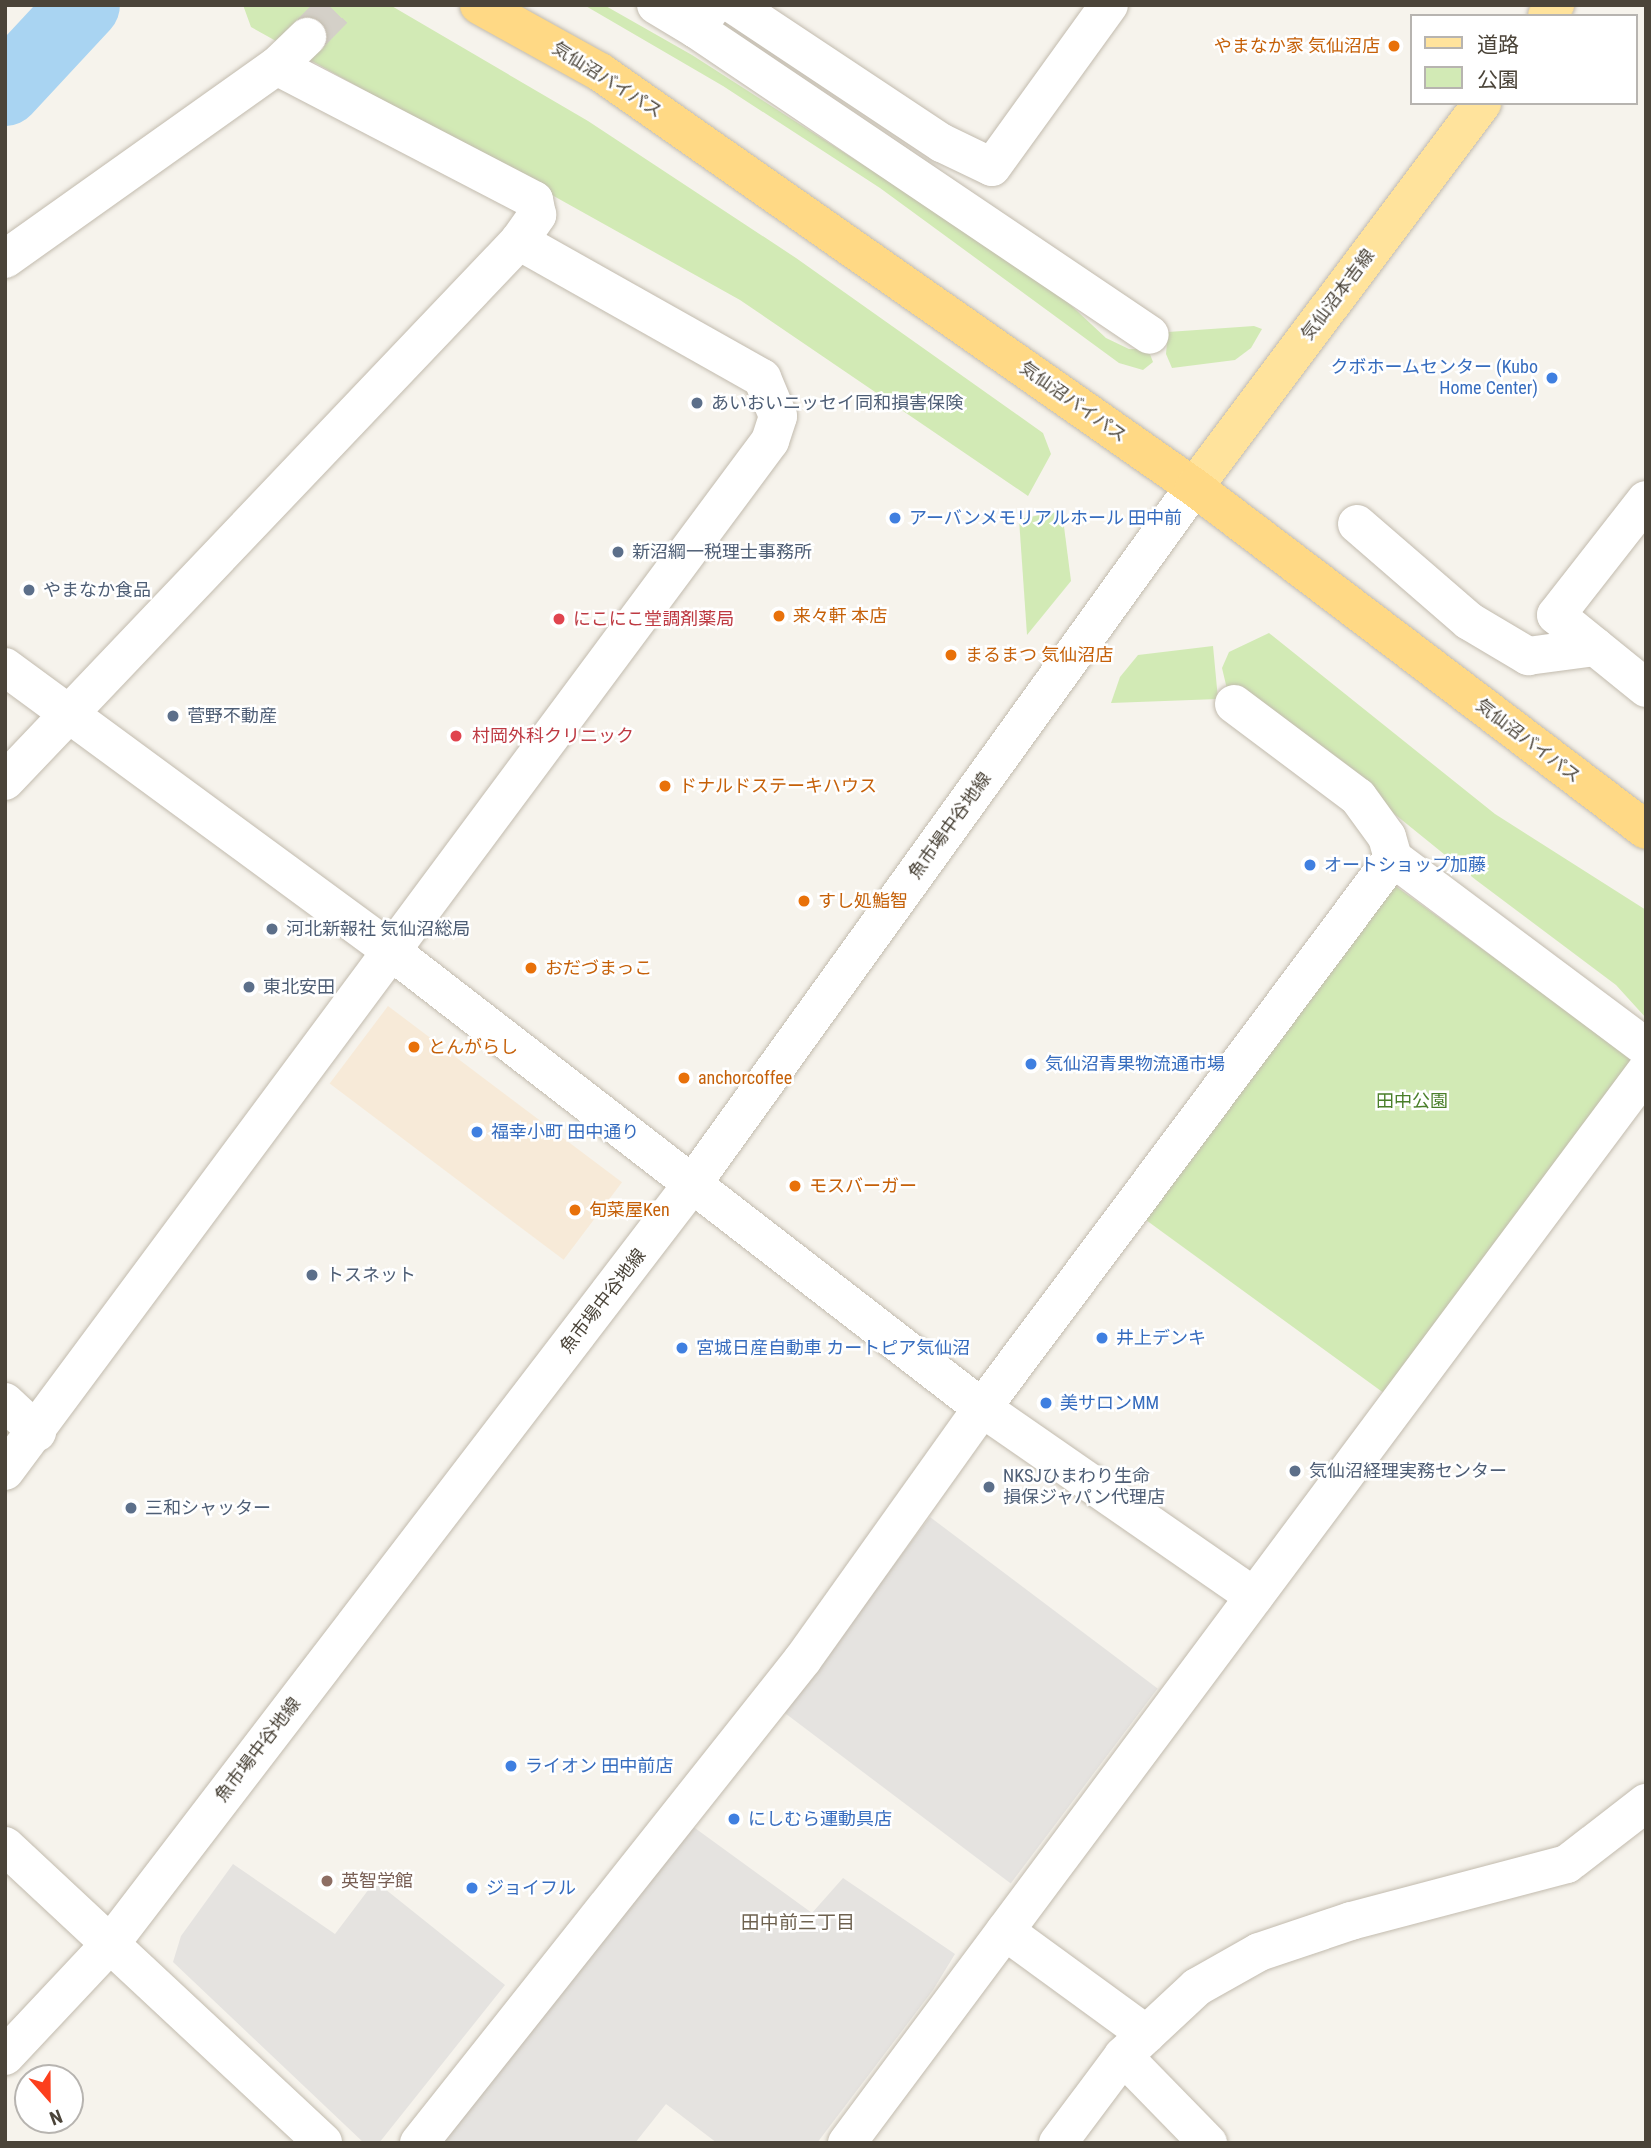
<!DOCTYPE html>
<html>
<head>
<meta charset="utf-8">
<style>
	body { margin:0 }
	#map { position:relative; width:1651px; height:2148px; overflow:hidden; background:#f6f3ec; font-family:"Roboto Condensed","Noto Sans JP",sans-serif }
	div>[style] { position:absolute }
	.commercial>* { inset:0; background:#f7ead8; transform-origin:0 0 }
	.green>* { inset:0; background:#d2eab5; transform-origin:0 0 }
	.parking>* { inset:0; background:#e5e3e0; transform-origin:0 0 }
	.river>* { height:72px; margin:-36px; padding:0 36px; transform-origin:36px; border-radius:36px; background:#a9d4f2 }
	.minor-tunnel>* { height:38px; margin-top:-19px; transform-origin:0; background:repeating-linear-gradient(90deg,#d4d0c8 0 38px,transparent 0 57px) }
	.roads { filter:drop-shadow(0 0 2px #c2bbae) drop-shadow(0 0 2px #c2bbae) }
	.minor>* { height:38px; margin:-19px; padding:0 19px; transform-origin:19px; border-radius:19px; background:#fff }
	.tertiary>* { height:38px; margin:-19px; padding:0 19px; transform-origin:19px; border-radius:19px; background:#fff }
	.primary>* { height:38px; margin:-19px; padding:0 19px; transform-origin:19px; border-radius:19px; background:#ffe39c }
	.trunk>* { height:38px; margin:-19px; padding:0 19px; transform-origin:19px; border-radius:19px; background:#ffd985 }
	.dots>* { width:19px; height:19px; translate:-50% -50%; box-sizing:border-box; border:4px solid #fff; border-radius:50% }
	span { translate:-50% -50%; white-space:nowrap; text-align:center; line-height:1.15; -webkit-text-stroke:5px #fff; paint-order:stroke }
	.food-label { font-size:18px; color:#c56008 }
	.right { translate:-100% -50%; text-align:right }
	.left { translate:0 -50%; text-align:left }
	.street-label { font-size:18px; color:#4b4439 }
	.shop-label { font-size:18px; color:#366cbe }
	.service-label { font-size:18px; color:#4e5e75 }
	.health-label { font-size:18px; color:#be3a42 }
	.park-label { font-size:18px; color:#4a7f2a }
	.education-label { font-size:18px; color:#785e54 }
	.neighbourhood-label { font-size:19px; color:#6e6250 }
	.frame { position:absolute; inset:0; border:7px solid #4b4439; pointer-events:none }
	.legend { position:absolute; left:1410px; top:14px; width:228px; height:91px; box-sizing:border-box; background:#fff; border:2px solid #b7b4b0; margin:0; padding:9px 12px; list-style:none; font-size:21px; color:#4b4439 }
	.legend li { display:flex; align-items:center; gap:14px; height:35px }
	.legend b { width:35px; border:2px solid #b7b4b0 }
	.north { position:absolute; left:14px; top:2064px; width:70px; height:70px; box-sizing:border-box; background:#fff; border:2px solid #b7b4b0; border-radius:50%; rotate:159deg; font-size:19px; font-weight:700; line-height:28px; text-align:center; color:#4b4439 }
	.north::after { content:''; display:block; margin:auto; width:24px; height:32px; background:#fc3f1d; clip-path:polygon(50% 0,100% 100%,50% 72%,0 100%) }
</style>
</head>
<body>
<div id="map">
	<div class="commercial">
		<i style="left:388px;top:1006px;width:293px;height:97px;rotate:37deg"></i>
	</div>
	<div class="green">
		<i style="clip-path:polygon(243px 5px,390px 5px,588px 121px,796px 258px,1043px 433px,1051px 454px,1028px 496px,740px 300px,251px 27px)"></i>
		<i style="clip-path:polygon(584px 5px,604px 5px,692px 55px,1046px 282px,1106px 338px,1129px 349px,1148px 349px,1153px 362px,1143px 370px,1119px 363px,880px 188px,723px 86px)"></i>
		<i style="clip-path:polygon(1254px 326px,1262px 329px,1251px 348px,1235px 360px,1172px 368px,1166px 354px,1168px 332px)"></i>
		<i style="clip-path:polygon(1062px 511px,1071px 581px,1027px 635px,1019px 519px)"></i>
		<i style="clip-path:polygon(1269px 633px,1495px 814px,1646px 910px,1646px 1018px,1616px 985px,1476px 880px,1255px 701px,1227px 689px,1222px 668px,1229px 652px)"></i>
		<i style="clip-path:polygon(1213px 646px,1218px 699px,1111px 703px,1120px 677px,1138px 655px)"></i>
		<i style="left:1390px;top:882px;width:300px;height:417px;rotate:36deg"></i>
	</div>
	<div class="parking">
		<i style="left:930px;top:1517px;width:285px;height:244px;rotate:37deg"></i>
		<i style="clip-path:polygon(688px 1823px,812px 1913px,843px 1878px,955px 1954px,933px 1990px,817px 2143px,717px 2143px,666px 2104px,635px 2143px,439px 2143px)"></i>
		<i style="clip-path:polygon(233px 1864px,335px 1934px,375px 1881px,505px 1985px,379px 2143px,364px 2143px,173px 1962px,181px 1936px)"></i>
	</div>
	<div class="river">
		<i style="left:5px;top:90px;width:116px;rotate:-47.1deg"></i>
	</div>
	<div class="minor-tunnel">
		<i style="left:307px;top:37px;width:45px;rotate:-45.9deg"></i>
	</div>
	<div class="roads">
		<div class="minor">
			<i style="left:656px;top:5px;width:47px;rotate:31deg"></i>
			<i style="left:696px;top:29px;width:24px;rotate:-54deg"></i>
			<i style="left:734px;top:5px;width:250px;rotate:33.6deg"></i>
			<i style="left:942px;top:143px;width:55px;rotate:25.6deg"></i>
			<i style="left:992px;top:167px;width:200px;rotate:-54.2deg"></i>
			<i style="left:696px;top:29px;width:547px;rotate:33.98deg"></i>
			<i style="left:5px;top:259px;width:334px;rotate:-35.4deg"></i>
			<i style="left:277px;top:66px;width:42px;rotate:-44deg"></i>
			<i style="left:1646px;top:500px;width:146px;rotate:128deg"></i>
			<i style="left:1556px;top:615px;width:116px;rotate:39deg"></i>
			<i style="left:1357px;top:524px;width:148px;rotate:40.9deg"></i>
			<i style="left:1469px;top:621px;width:69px;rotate:30.7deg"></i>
			<i style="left:1528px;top:656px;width:68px;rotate:-7.7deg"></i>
			<i style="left:5px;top:667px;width:479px;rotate:36.3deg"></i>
			<i style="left:391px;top:951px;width:747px;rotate:37.71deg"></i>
			<i style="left:982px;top:1408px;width:331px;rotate:34.7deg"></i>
			<i style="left:1234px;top:704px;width:155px;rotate:36.9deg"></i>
			<i style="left:1358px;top:797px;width:49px;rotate:54.1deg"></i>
			<i style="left:1387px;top:837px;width:22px;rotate:74deg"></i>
			<i style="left:5px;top:781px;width:746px;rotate:-46.41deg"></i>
			<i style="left:519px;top:241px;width:32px;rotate:-55deg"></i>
			<i style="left:537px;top:215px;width:15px;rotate:-101deg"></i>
			<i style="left:534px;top:200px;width:290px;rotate:-152.5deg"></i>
			<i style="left:5px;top:1402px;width:44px;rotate:43.2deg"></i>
			<i style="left:5px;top:1471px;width:1283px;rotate:-53.4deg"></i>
			<i style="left:770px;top:441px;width:26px;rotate:-72deg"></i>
			<i style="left:778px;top:416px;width:41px;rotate:-112.8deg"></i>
			<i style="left:762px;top:378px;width:279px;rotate:-150.6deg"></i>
			<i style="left:5px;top:1846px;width:435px;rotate:43deg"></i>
			<i style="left:1005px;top:1931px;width:175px;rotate:36.1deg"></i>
			<i style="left:1123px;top:2056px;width:122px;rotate:45.7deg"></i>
			<i style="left:419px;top:2143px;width:618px;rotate:-51.57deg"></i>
			<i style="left:803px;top:1659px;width:308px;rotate:-54.5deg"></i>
			<i style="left:982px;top:1408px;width:687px;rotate:-53.23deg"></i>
			<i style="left:1393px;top:858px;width:316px;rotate:36.8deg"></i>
			<i style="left:847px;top:2143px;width:1337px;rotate:-53.3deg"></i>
			<i style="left:1058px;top:2143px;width:109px;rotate:-53.2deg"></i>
			<i style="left:1123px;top:2056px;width:101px;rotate:-43deg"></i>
			<i style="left:1197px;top:1987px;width:71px;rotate:-29.4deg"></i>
			<i style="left:1259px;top:1952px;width:97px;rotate:-18.6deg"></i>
			<i style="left:1351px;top:1921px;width:223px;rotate:-14.8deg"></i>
			<i style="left:1567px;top:1864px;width:100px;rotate:-37.7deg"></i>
		</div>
		<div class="tertiary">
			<i style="left:5px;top:2056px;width:155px;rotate:-46.8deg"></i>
			<i style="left:111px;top:1943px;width:957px;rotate:-52.56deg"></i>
			<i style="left:693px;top:1183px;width:858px;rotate:-54.25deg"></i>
		</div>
		<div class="primary">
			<i style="left:1547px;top:16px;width:14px;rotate:-54deg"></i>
			<i style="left:1194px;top:487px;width:480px;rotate:-53.1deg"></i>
		</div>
		<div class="trunk">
			<i style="left:479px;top:5px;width:138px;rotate:29deg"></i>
			<i style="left:600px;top:72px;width:725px;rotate:34.94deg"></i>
			<i style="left:1194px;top:487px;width:567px;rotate:37.19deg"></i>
		</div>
	</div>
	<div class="dots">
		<i style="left:1394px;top:46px;background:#e8710a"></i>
		<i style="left:1552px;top:378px;background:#3f7fe0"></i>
		<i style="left:697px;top:403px;background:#5c6f8a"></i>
		<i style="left:895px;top:518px;background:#3f7fe0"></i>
		<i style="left:618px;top:552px;background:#5c6f8a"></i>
		<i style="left:29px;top:590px;background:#5c6f8a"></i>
		<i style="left:779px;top:616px;background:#e8710a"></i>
		<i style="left:559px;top:619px;background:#e0444e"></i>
		<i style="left:951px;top:655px;background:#e8710a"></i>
		<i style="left:173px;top:716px;background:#5c6f8a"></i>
		<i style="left:456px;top:736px;background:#e0444e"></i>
		<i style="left:665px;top:786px;background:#e8710a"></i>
		<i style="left:1310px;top:865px;background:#3f7fe0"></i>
		<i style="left:804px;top:901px;background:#e8710a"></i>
		<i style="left:272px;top:929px;background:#5c6f8a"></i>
		<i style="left:531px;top:968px;background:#e8710a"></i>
		<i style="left:249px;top:987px;background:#5c6f8a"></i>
		<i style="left:414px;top:1047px;background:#e8710a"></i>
		<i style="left:1031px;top:1064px;background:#3f7fe0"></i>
		<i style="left:684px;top:1078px;background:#e8710a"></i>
		<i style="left:477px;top:1132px;background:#3f7fe0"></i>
		<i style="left:795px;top:1186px;background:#e8710a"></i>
		<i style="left:575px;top:1210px;background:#e8710a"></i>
		<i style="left:312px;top:1275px;background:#5c6f8a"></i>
		<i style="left:1102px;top:1338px;background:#3f7fe0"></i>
		<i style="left:682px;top:1348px;background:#3f7fe0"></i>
		<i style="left:1046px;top:1403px;background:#3f7fe0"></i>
		<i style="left:1295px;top:1471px;background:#5c6f8a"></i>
		<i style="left:989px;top:1487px;background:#5c6f8a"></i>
		<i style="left:131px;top:1508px;background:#5c6f8a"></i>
		<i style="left:511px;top:1766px;background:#3f7fe0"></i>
		<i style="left:734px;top:1819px;background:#3f7fe0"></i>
		<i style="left:327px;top:1881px;background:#8d6e63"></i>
		<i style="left:472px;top:1888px;background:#3f7fe0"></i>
	</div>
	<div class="food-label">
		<span class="right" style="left:1380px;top:46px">やまなか家 気仙沼店</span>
		<span class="left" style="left:793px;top:616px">来々軒 本店</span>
		<span class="left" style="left:965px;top:655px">まるまつ 気仙沼店</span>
		<span class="left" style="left:679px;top:786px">ドナルドステーキハウス</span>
		<span class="left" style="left:818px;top:901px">すし処鮨智</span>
		<span class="left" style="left:545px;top:968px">おだづまっこ</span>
		<span class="left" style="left:428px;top:1047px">とんがらし</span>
		<span class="left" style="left:698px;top:1078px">anchorcoffee</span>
		<span class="left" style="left:809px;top:1186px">モスバーガー</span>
		<span class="left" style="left:589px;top:1210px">旬菜屋Ken</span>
	</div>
	<div class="street-label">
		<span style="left:607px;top:80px;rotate:32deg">気仙沼バイパス</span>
		<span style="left:1338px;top:295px;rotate:-53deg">気仙沼本吉線</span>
		<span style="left:1073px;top:402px;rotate:35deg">気仙沼バイパス</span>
		<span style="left:1528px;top:741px;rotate:37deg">気仙沼バイパス</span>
		<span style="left:950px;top:826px;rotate:-54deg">魚市場中谷地線</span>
		<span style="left:603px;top:1301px;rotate:-52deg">魚市場中谷地線</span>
		<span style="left:258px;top:1750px;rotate:-52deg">魚市場中谷地線</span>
	</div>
	<div class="shop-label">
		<span class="right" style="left:1538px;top:378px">クボホームセンター (Kubo<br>Home Center)</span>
		<span class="left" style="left:909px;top:518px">アーバンメモリアルホール 田中前</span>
		<span class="left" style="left:1324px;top:865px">オートショップ加藤</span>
		<span class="left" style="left:1045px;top:1064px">気仙沼青果物流通市場</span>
		<span class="left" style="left:491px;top:1132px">福幸小町 田中通り</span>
		<span class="left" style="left:1116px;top:1338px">井上デンキ</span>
		<span class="left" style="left:696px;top:1348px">宮城日産自動車 カートピア気仙沼</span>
		<span class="left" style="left:1060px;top:1403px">美サロンMM</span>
		<span class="left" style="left:525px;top:1766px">ライオン 田中前店</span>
		<span class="left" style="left:748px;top:1819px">にしむら運動具店</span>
		<span class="left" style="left:486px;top:1888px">ジョイフル</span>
	</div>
	<div class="service-label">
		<span class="left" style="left:711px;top:403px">あいおいニッセイ同和損害保険</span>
		<span class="left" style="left:632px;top:552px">新沼綱一税理士事務所</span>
		<span class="left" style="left:43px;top:590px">やまなか食品</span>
		<span class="left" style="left:187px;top:716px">菅野不動産</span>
		<span class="left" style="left:286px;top:929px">河北新報社 気仙沼総局</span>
		<span class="left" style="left:263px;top:987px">東北安田</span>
		<span class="left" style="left:326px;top:1275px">トスネット</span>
		<span class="left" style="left:1309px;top:1471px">気仙沼経理実務センター</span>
		<span class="left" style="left:1003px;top:1487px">NKSJひまわり生命<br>損保ジャパン代理店</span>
		<span class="left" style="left:145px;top:1508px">三和シャッター</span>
	</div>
	<div class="health-label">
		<span class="left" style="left:573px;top:619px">にこにこ堂調剤薬局</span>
		<span class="left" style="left:472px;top:736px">村岡外科クリニック</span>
	</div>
	<div class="park-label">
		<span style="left:1412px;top:1101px">田中公園</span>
	</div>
	<div class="education-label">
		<span class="left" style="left:341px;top:1881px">英智学館</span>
	</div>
	<div class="neighbourhood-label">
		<span style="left:798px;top:1923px">田中前三丁目</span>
	</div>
	<div class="frame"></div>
	<ul class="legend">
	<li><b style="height:9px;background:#ffe39c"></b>道路</li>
	<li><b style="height:19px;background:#d2eab5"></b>公園</li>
	</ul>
	<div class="north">N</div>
</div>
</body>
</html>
